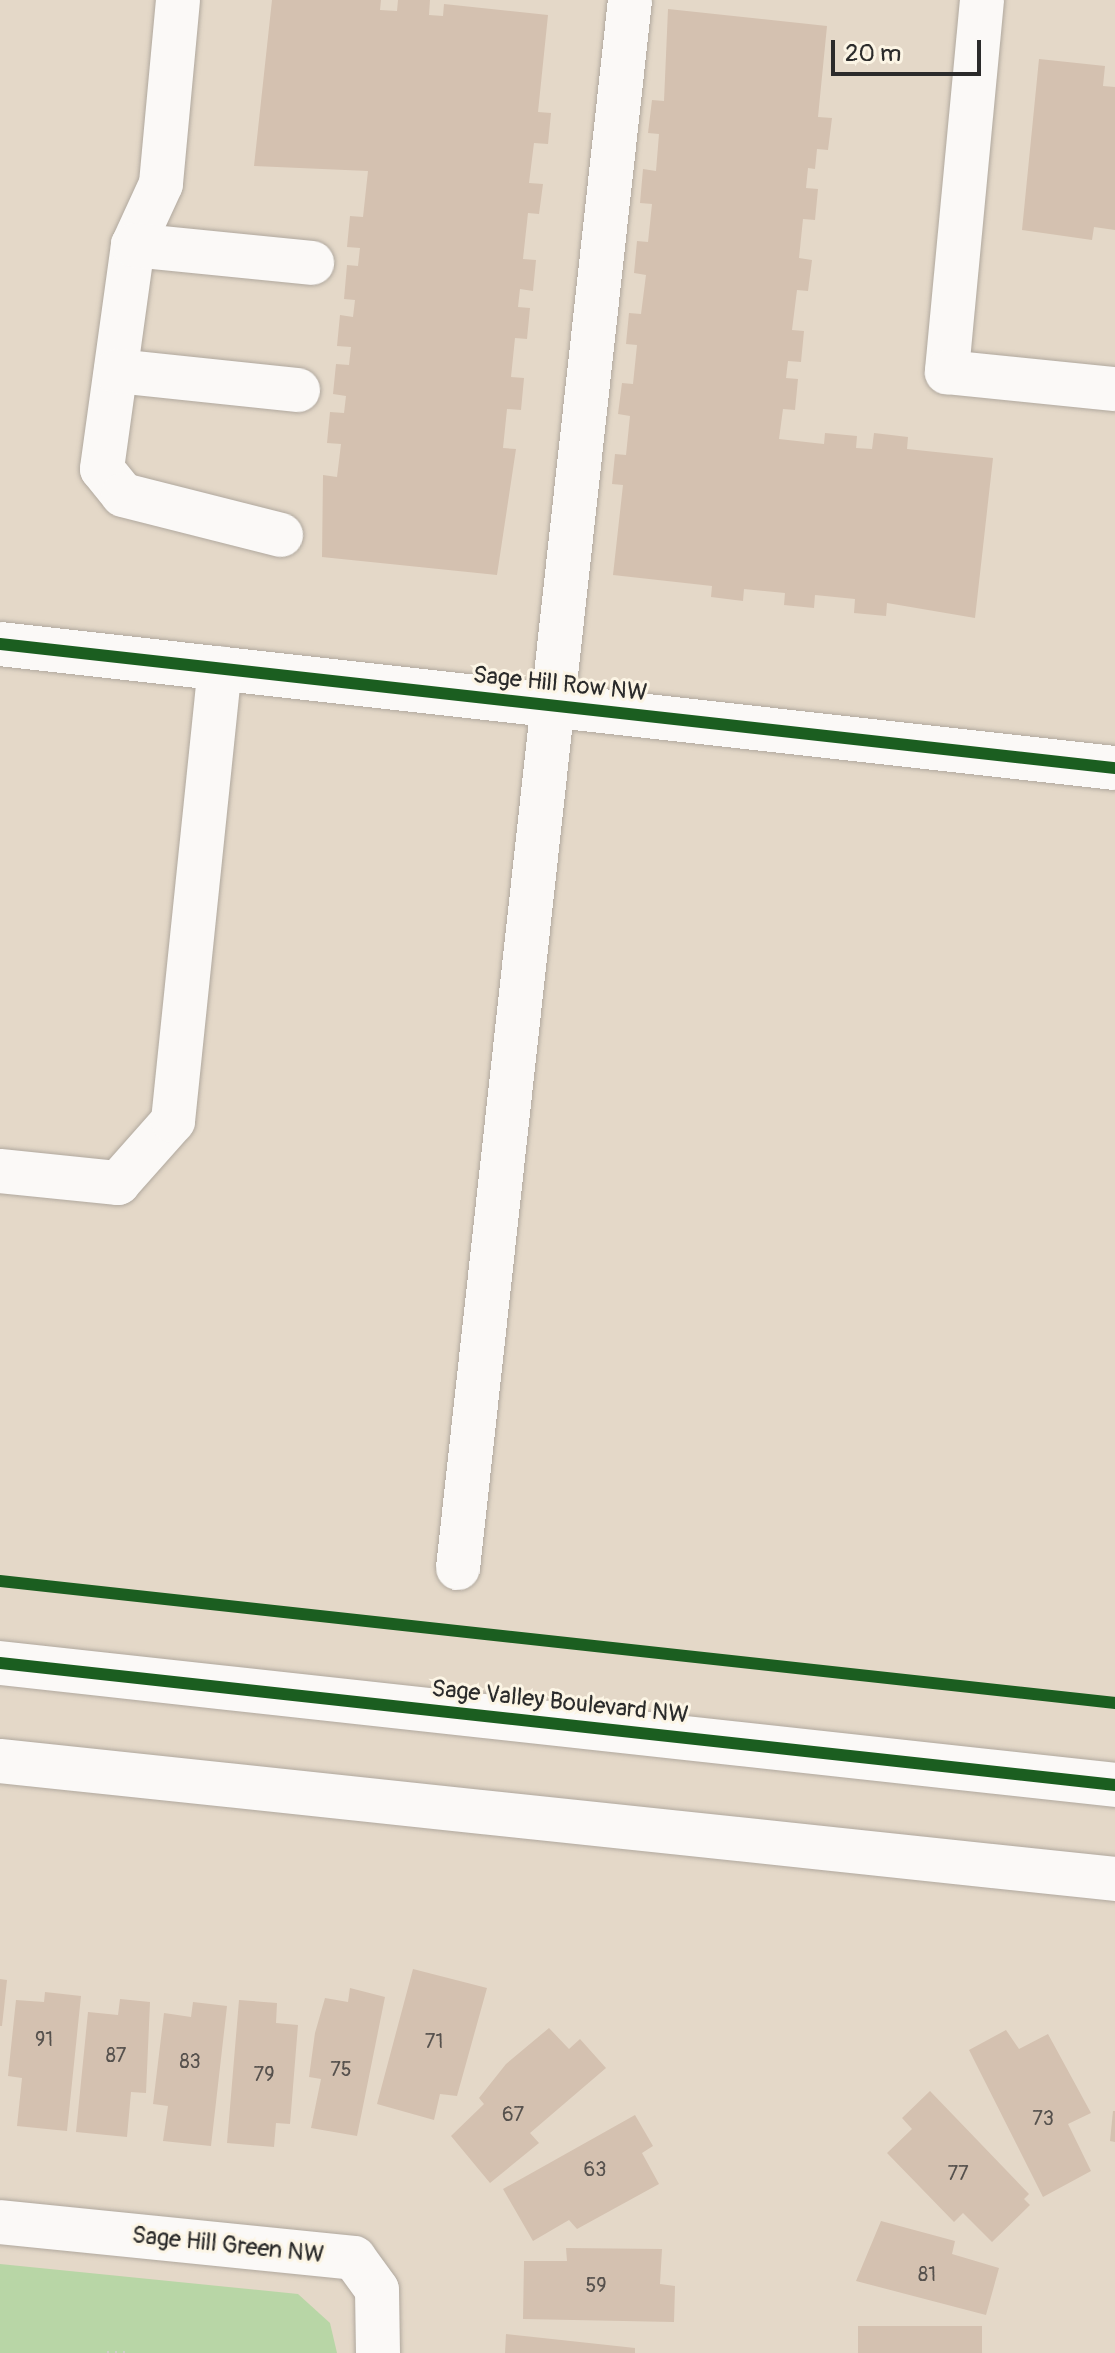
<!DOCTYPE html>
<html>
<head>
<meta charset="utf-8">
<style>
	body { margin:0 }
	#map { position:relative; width:1115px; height:2353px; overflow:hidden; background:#e4d8c8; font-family:Pangolin,sans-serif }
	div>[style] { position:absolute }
	.green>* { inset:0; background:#b8d6a6 }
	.building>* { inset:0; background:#d4c1b0; transform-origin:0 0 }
	.path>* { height:5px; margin-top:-2.5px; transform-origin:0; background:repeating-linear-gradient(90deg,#d1cfcb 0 2px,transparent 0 8px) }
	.roads { filter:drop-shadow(0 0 2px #b0a89e) drop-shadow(0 0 2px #b0a89e) }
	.minor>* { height:44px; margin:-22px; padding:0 22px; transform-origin:22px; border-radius:22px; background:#fbf9f7 }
	.cycleway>* { height:12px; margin:-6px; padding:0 6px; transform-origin:6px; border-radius:6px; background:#1b5e20 }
	span { translate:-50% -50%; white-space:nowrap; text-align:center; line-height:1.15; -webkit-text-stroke:6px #fcf5e5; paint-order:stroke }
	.number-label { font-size:20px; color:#56514d }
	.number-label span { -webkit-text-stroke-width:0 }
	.street-label { font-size:24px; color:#2b2b2b }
	.scale { position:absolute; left:831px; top:40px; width:150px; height:36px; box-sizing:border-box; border:4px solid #2b2b2b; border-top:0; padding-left:10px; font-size:24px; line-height:28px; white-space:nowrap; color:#2b2b2b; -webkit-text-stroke:6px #fcf5e5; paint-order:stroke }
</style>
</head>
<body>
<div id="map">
	<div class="green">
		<i style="clip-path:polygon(0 2264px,298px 2294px,330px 2323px,337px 2353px,0 2353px)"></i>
	</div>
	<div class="building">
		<i style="clip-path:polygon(272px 0,381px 0,380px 10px,397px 11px,398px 0,430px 0,429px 15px,443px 16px,444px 4px,548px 15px,538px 112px,551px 113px,548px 144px,534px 143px,529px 183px,543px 184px,539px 214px,528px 213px,523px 259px,536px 260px,533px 291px,520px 289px,518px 307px,530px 308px,527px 339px,515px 338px,511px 377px,524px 378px,521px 410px,507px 409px,503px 448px,516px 449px,497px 575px,322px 557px,323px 475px,337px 477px,341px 444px,327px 443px,330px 412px,344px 413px,346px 396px,333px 394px,336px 364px,349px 365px,351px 347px,337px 346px,340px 315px,353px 317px,355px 300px,344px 299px,347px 265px,358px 266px,360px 248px,347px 247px,350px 216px,363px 217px,368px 171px,254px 166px)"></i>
		<i style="clip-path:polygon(668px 9px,827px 26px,818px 117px,832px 118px,828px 150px,817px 149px,815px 169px,808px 168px,806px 188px,818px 189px,815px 220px,803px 219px,799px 258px,812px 260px,808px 291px,797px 290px,792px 330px,804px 331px,801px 362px,788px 361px,786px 378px,798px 379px,795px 410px,783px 409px,779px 439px,824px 444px,825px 433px,857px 436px,856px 448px,872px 449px,874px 433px,908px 437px,907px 449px,993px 458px,975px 618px,887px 603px,886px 616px,854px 613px,855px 599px,815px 595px,814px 608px,784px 605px,785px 593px,744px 589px,743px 601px,711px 597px,712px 586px,613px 575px,623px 485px,612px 484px,615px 454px,626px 455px,630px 416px,618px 414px,622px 383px,633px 384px,637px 345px,626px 344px,629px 313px,641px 314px,646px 275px,634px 273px,637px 241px,648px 242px,652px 204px,640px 203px,643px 169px,656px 171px,659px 134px,648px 133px,652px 100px,664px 101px)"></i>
		<i style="clip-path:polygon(1039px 59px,1105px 66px,1103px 86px,1115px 87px,1115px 230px,1094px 227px,1092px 240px,1022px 230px)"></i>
		<i style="clip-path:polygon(413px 1969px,487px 1988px,457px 2096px,440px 2094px,434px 2120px,377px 2104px)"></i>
		<i style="clip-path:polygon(0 1979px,7px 1980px,2px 2026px,0 2026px)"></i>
		<i style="clip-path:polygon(350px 1988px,385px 1997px,357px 2136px,311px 2128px,321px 2079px,309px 2077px,315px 2033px,325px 1998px,348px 2002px)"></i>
		<i style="clip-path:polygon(45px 1992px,81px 1996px,67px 2131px,17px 2126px,22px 2078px,8px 2076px,16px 2000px,44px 2002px)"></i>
		<i style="clip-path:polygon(120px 1999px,150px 2002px,146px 2093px,131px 2092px,127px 2137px,76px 2132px,88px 2012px,118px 2015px)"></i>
		<i style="clip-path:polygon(239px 2000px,277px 2003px,276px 2023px,298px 2025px,290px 2124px,276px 2123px,274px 2147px,227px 2143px)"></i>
		<i style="clip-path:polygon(193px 2002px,227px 2006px,211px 2146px,163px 2141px,168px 2106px,153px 2104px,164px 2013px,191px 2017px)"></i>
		<i style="clip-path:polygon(549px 2028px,569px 2049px,580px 2039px,606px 2068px,530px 2133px,539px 2143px,490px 2183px,451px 2136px,484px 2104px,479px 2098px,506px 2064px)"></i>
		<i style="clip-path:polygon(1006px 2030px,1019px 2049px,1048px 2034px,1091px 2113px,1068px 2124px,1091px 2171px,1043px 2197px,969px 2050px)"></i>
		<i style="clip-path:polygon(930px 2091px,1029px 2194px,1024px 2199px,1030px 2205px,992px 2242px,963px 2213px,954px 2222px,887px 2153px,912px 2129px,902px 2118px)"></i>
		<i style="clip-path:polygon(1113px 2111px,1115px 2111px,1115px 2142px,1110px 2141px)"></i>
		<i style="clip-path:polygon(635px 2115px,653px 2146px,642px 2153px,659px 2184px,577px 2229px,569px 2220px,533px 2241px,503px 2189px)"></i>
		<i style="clip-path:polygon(881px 2221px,955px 2241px,952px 2254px,999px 2268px,986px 2315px,856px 2281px)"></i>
		<i style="clip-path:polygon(566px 2248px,662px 2249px,660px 2284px,675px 2286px,674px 2322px,523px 2319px,524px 2261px,567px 2261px)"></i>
		<i style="left:858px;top:2326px;width:124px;height:27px"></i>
		<i style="clip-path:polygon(506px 2334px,635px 2348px,635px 2353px,505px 2353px)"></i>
	</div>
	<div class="path">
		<i style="left:107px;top:2353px;width:23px"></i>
	</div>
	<div class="roads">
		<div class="minor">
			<i style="left:178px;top:0;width:185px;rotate:95.3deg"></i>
			<i style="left:161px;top:184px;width:67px;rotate:114.7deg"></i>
			<i style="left:133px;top:245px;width:226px;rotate:97.9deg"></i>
			<i style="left:102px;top:469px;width:33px;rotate:51deg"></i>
			<i style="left:123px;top:495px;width:163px;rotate:14.2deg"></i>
			<i style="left:982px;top:0;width:374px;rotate:95.4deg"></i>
			<i style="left:947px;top:372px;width:169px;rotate:5.8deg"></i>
			<i style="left:133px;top:245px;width:180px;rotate:5.7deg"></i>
			<i style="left:116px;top:371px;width:183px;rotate:6deg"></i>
			<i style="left:0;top:644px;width:1122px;rotate:6.35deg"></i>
			<i style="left:0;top:1171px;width:119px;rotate:5.8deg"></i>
			<i style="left:118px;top:1183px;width:83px;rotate:-48.4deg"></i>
			<i style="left:173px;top:1121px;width:455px;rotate:-84.1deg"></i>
			<i style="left:458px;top:1568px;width:1577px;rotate:-83.74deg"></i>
			<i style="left:0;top:1663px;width:1122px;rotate:6.24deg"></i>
			<i style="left:0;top:1761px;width:1121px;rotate:6.04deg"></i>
			<i style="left:0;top:2222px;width:356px;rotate:5.8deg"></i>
			<i style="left:354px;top:2258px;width:39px;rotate:54deg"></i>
			<i style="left:377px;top:2290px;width:63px;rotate:89.1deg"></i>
		</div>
	</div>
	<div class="cycleway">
		<i style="left:0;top:644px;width:1122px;rotate:6.35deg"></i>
		<i style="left:0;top:1581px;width:1122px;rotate:6.24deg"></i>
		<i style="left:0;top:1663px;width:1122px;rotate:6.24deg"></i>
	</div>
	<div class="number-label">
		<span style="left:44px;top:2039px">91</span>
		<span style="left:434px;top:2041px">71</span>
		<span style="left:116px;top:2055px">87</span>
		<span style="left:190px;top:2061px">83</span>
		<span style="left:341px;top:2069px">75</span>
		<span style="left:264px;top:2074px">79</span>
		<span style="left:513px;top:2114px">67</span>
		<span style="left:1043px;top:2118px">73</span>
		<span style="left:595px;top:2169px">63</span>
		<span style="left:958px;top:2173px">77</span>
		<span style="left:927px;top:2274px">81</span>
		<span style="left:596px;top:2285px">59</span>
	</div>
	<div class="street-label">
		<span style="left:560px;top:684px;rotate:6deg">Sage Hill Row NW</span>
		<span style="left:560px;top:1702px;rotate:6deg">Sage Valley Boulevard NW</span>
		<span style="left:228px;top:2245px;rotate:6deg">Sage Hill Green NW</span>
	</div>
	<div class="scale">20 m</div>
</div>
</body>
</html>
